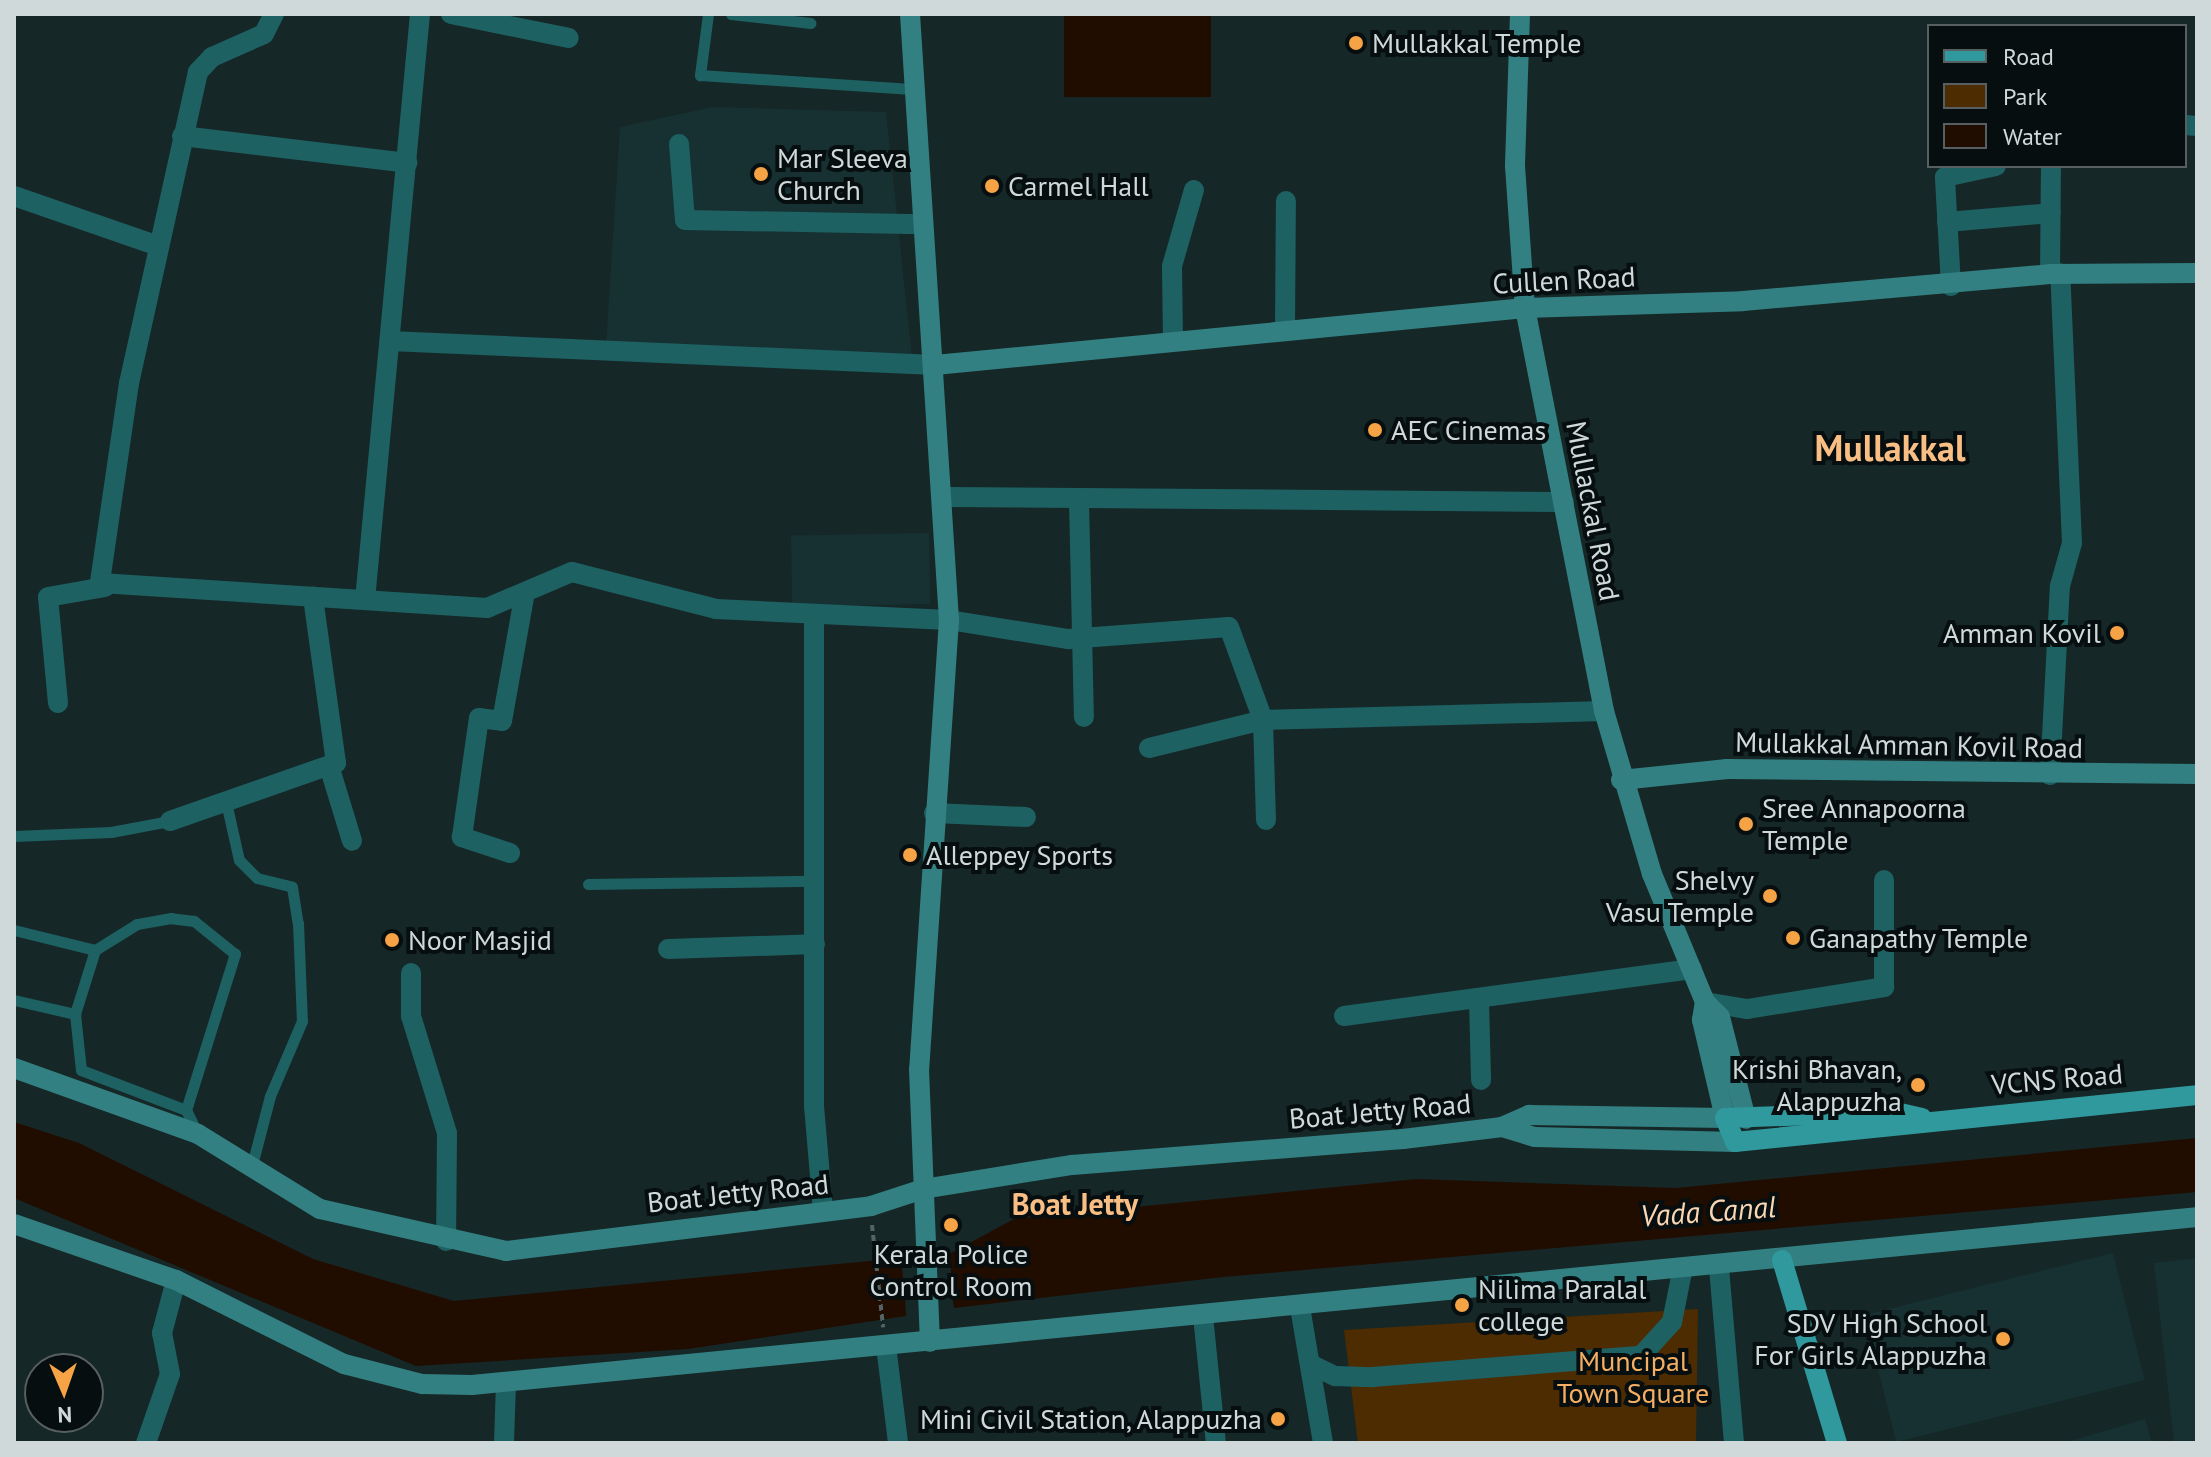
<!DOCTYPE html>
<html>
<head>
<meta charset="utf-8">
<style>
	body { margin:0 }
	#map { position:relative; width:2211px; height:1457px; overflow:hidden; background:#162727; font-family:"PT Sans",sans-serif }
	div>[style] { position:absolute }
	.built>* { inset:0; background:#173132; transform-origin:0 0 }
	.green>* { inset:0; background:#4d2c01 }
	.water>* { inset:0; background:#210d00; transform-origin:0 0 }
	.path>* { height:4px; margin-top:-2px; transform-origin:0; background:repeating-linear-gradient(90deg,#546363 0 6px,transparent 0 10px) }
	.service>* { height:11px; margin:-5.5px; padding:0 5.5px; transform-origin:5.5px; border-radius:5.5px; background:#1e6163 }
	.minor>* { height:20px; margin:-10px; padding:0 10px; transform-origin:10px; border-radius:10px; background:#1e6163 }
	.secondary>* { height:20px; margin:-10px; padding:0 10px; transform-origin:10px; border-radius:10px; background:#338082 }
	.primary>* { height:20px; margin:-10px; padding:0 10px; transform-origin:10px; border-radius:10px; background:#2f999d }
	.dots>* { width:22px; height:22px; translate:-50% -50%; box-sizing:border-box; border:4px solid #070e0f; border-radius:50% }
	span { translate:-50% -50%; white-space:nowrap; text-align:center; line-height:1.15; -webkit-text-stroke:8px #070e0f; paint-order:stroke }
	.poi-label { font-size:28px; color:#cfd9d9 }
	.left { translate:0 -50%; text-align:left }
	.right { translate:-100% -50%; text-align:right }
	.street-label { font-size:28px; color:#cfd9d9 }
	.park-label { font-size:28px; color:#f5af65 }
	.neighbourhood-label { font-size:30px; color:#f8be84; font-weight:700 }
	.water-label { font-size:30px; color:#fad6b3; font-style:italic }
	.district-label { font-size:36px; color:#f8be84; font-weight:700 }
	.frame { position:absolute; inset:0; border:16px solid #cfd9d9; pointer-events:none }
	.legend { position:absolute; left:1927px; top:24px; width:260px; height:144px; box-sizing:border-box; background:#070e0f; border:2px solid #575f60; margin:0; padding:10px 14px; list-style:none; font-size:24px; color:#cfd9d9 }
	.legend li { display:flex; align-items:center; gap:16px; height:40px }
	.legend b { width:40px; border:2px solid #575f60 }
	.north { position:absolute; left:24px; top:1353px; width:80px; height:80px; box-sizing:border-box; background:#070e0f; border:2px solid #575f60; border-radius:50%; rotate:178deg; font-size:22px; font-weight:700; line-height:32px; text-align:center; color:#cfd9d9 }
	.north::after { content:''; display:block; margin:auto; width:28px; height:36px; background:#f5a345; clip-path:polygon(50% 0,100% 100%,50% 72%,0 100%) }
</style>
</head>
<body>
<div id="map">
	<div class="built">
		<i style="clip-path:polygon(713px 107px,886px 112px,912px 357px,606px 346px,620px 127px)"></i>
		<i style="left:929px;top:533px;width:71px;height:138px;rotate:89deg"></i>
		<i style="left:2113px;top:1253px;width:131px;height:256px;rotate:76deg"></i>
		<i style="clip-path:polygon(2197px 1258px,2197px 1443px,2174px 1443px,2154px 1263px)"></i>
		<i style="clip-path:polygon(2145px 1419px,2152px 1443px,2064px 1443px)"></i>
	</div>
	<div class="green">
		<i style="clip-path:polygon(1698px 1309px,1696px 1443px,1358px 1443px,1344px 1330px)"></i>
	</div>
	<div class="water">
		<i style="left:1064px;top:14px;width:147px;height:83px"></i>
		<i style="clip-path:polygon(14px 1122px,79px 1143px,313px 1259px,454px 1301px,901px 1258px,905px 1296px,951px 1292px,951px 1253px,1014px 1219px,1417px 1179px,1676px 1188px,2197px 1138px,2197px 1192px,1223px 1277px,954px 1308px,952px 1295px,905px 1298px,906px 1316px,688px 1349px,416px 1366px,14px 1198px)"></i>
	</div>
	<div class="path">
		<i style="left:872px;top:1225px;width:103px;rotate:83.8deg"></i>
	</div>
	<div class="service">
		<i style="left:708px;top:14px;width:62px;rotate:97.5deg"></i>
		<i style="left:700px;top:75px;width:212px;rotate:3.8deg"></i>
		<i style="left:731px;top:14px;width:80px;rotate:6.5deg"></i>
		<i style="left:226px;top:802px;width:59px;rotate:77.4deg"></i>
		<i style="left:239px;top:860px;width:25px;rotate:45deg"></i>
		<i style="left:257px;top:878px;width:36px;rotate:14deg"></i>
		<i style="left:292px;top:887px;width:36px;rotate:81deg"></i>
		<i style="left:298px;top:923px;width:98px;rotate:87.7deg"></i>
		<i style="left:302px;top:1021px;width:82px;rotate:113.1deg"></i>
		<i style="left:270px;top:1096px;width:71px;rotate:104.6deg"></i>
		<i style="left:14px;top:836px;width:97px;rotate:-2.4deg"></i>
		<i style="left:111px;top:832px;width:60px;rotate:-10.6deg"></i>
		<i style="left:588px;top:884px;width:227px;rotate:-0.8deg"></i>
		<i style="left:14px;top:930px;width:83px;rotate:13.9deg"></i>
		<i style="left:14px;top:1000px;width:63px;rotate:12.9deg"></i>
		<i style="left:186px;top:1110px;width:164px;rotate:-72.6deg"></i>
		<i style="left:235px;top:954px;width:53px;rotate:-141.2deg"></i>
		<i style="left:194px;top:921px;width:23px;rotate:-173deg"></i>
		<i style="left:171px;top:918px;width:35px;rotate:170deg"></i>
		<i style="left:137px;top:924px;width:49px;rotate:148.2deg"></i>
		<i style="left:95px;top:950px;width:67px;rotate:107.4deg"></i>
		<i style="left:75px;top:1014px;width:56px;rotate:83.9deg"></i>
		<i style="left:81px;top:1070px;width:112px;rotate:20.9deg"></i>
		<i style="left:186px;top:1110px;width:25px;rotate:64deg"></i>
	</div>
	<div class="minor">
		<i style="left:274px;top:14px;width:22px;rotate:117deg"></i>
		<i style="left:264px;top:34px;width:57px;rotate:156.1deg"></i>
		<i style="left:212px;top:57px;width:21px;rotate:133deg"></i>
		<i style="left:198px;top:72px;width:319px;rotate:102.5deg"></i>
		<i style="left:129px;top:383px;width:202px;rotate:98.3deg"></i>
		<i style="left:100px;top:583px;width:388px;rotate:3.7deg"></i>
		<i style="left:487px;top:608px;width:92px;rotate:-23deg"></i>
		<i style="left:572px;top:572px;width:149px;rotate:14.4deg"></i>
		<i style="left:716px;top:609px;width:233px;rotate:2.7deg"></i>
		<i style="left:949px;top:620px;width:121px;rotate:9.1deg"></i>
		<i style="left:1068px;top:639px;width:161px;rotate:-4.3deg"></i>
		<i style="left:1229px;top:627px;width:99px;rotate:69.9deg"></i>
		<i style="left:1263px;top:720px;width:100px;rotate:88.3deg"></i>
		<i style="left:451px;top:14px;width:120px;rotate:11.5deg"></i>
		<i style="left:2185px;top:125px;width:12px;rotate:5deg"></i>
		<i style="left:182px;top:136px;width:227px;rotate:6.8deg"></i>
		<i style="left:679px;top:144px;width:76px;rotate:85.5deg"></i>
		<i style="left:685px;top:220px;width:238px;rotate:1deg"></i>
		<i style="left:14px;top:196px;width:152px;rotate:19.1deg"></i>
		<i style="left:1947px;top:222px;width:104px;rotate:-4.9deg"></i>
		<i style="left:2050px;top:274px;width:108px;rotate:-89.5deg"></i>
		<i style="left:1951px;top:286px;width:109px;rotate:-93.2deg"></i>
		<i style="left:1945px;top:177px;width:52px;rotate:-12.2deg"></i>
		<i style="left:1285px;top:329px;width:128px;rotate:-89.6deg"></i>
		<i style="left:1173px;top:340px;width:74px;rotate:-90.8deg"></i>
		<i style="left:1172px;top:266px;width:79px;rotate:-73.9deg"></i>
		<i style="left:390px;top:341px;width:546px;rotate:2.52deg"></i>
		<i style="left:946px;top:497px;width:618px;rotate:0.46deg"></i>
		<i style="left:1079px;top:501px;width:216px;rotate:88.7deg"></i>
		<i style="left:365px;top:600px;width:589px;rotate:-84.64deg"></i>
		<i style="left:814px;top:614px;width:492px;rotate:90deg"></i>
		<i style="left:814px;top:1106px;width:105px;rotate:85.1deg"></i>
		<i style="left:58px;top:703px;width:106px;rotate:-95.4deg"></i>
		<i style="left:48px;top:597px;width:58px;rotate:-10deg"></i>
		<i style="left:1149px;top:748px;width:117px;rotate:-13.8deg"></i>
		<i style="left:1263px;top:720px;width:341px;rotate:-1.5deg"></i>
		<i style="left:330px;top:769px;width:75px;rotate:73deg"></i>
		<i style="left:2050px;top:775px;width:189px;rotate:-87deg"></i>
		<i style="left:2060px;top:586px;width:45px;rotate:-74.4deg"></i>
		<i style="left:2072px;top:543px;width:270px;rotate:-92.5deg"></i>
		<i style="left:934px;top:813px;width:92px;rotate:2.5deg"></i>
		<i style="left:170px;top:821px;width:176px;rotate:-19.3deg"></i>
		<i style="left:336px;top:763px;width:168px;rotate:-97.9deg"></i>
		<i style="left:510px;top:853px;width:51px;rotate:-161.6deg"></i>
		<i style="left:462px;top:837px;width:120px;rotate:-81.9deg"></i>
		<i style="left:479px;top:718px;width:23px;rotate:7deg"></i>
		<i style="left:502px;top:721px;width:126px;rotate:-79.9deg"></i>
		<i style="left:668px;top:949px;width:147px;rotate:-1.9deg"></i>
		<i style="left:411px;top:973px;width:43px;rotate:90deg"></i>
		<i style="left:411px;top:1016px;width:122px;rotate:72.9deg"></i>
		<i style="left:447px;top:1133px;width:108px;rotate:90.5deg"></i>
		<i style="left:1479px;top:1001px;width:79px;rotate:88.5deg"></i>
		<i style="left:1705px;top:1002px;width:43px;rotate:9.5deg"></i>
		<i style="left:1747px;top:1009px;width:139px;rotate:-9.1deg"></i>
		<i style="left:1884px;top:987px;width:107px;rotate:-90deg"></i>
		<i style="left:1344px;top:1016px;width:351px;rotate:-7.7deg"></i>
		<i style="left:1719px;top:1268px;width:176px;rotate:85.1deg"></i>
		<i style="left:1300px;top:1307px;width:138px;rotate:80.4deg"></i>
		<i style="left:1203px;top:1316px;width:128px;rotate:84.2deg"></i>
		<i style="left:886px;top:1346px;width:98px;rotate:82.9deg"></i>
		<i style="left:1310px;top:1364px;width:28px;rotate:26deg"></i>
		<i style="left:1335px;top:1376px;width:37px;rotate:2deg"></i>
		<i style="left:1372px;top:1377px;width:270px;rotate:-4.5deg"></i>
		<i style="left:1641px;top:1356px;width:46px;rotate:-47.6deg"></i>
		<i style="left:1672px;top:1322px;width:51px;rotate:-78.7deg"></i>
		<i style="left:146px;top:1443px;width:73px;rotate:-70.8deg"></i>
		<i style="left:170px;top:1374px;width:42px;rotate:-101deg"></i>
		<i style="left:162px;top:1333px;width:55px;rotate:-75.2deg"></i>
		<i style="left:504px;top:1443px;width:61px;rotate:-88.1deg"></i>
	</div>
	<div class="secondary">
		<i style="left:910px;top:14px;width:607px;rotate:86.32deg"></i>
		<i style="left:949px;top:620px;width:450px;rotate:93.8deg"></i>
		<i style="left:919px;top:1069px;width:273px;rotate:87.7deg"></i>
		<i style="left:1520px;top:14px;width:152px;rotate:91.9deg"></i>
		<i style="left:1515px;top:166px;width:142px;rotate:86deg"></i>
		<i style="left:1525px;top:308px;width:411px;rotate:78.9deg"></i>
		<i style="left:1604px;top:711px;width:170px;rotate:73.6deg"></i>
		<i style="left:1652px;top:874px;width:139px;rotate:67.5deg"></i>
		<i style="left:1705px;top:1002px;width:21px;rotate:45deg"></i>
		<i style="left:1720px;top:1017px;width:105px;rotate:75.7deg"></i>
		<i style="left:935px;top:365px;width:593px;rotate:-5.52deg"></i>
		<i style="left:1525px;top:308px;width:218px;rotate:-1.8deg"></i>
		<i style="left:1743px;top:301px;width:308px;rotate:-5deg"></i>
		<i style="left:2050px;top:274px;width:147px;rotate:-0.4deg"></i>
		<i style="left:1621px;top:780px;width:107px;rotate:-5.9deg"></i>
		<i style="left:1727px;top:769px;width:470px;rotate:0.6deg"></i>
		<i style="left:14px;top:1068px;width:195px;rotate:19.7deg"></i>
		<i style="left:198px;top:1134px;width:143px;rotate:31.6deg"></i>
		<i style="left:320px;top:1209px;width:191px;rotate:12.7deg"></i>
		<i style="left:506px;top:1251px;width:368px;rotate:-7deg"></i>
		<i style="left:871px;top:1206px;width:55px;rotate:-18.1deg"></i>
		<i style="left:923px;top:1189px;width:151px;rotate:-9.2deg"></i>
		<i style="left:1072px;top:1165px;width:332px;rotate:-4.5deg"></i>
		<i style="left:1403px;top:1139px;width:100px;rotate:-6.9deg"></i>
		<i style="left:1502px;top:1127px;width:30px;rotate:-24deg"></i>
		<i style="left:1529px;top:1115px;width:196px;rotate:0.9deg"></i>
		<i style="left:1725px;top:1118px;width:101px;rotate:-103.2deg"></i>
		<i style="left:1702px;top:1020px;width:18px;rotate:-81deg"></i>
		<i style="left:1502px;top:1127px;width:34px;rotate:17deg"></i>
		<i style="left:1535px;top:1137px;width:200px;rotate:1.4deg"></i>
		<i style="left:14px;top:1224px;width:171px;rotate:19.1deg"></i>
		<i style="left:176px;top:1280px;width:188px;rotate:26.6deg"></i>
		<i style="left:344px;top:1364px;width:81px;rotate:14.4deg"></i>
		<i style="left:422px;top:1384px;width:50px;rotate:1.1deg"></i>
		<i style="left:472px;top:1385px;width:1733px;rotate:-5.56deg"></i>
	</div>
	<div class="primary">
		<i style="left:1922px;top:1118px;width:27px;rotate:-167deg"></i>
		<i style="left:1896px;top:1112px;width:171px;rotate:178deg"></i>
		<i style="left:1725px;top:1118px;width:26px;rotate:67deg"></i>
		<i style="left:1735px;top:1142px;width:464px;rotate:-5.8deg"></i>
		<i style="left:1782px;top:1260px;width:191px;rotate:73.3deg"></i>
	</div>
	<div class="dots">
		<i style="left:1356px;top:43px;background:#f5a345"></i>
		<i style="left:761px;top:174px;background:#f5a345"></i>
		<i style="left:992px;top:186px;background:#f5a345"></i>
		<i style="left:1375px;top:430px;background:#f5a345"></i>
		<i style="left:2117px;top:633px;background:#f5a345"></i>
		<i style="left:1746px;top:824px;background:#f5a345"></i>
		<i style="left:910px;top:855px;background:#f5a345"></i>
		<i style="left:1770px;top:896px;background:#f5a345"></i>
		<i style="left:1793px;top:938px;background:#f5a345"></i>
		<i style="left:392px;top:940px;background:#f5a345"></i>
		<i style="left:1918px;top:1085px;background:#f5a345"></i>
		<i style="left:951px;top:1225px;background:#f5a345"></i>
		<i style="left:1462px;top:1305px;background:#f5a345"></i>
		<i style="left:2003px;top:1339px;background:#f5a345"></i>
		<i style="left:1278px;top:1419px;background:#f5a345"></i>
	</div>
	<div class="poi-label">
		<span class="left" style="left:1372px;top:43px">Mullakkal Temple</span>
		<span class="left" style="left:777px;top:174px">Mar Sleeva<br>Church</span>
		<span class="left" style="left:1008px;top:186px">Carmel Hall</span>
		<span class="left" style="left:1391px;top:430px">AEC Cinemas</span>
		<span class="right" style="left:2101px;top:633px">Amman Kovil</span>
		<span class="left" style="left:1762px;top:824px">Sree Annapoorna<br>Temple</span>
		<span class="left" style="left:926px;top:855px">Alleppey Sports</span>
		<span class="right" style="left:1754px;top:896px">Shelvy<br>Vasu Temple</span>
		<span class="left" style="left:1809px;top:938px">Ganapathy Temple</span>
		<span class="left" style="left:408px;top:940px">Noor Masjid</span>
		<span class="right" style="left:1902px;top:1085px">Krishi Bhavan,<br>Alappuzha</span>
		<span style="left:951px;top:1270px">Kerala Police<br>Control Room</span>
		<span class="left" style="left:1478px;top:1305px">Nilima Paralal<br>college</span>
		<span class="right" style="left:1987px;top:1339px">SDV High School<br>For Girls Alappuzha</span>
		<span class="right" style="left:1262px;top:1419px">Mini Civil Station, Alappuzha</span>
	</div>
	<div class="street-label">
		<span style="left:1564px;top:280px;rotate:-3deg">Cullen Road</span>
		<span style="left:1593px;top:511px;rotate:79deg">Mullackal Road</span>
		<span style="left:1909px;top:745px;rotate:1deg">Mullakkal Amman Kovil Road</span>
		<span style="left:2057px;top:1079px;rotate:-5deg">VCNS Road</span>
		<span style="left:1380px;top:1111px;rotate:-5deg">Boat Jetty Road</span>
		<span style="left:738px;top:1193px;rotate:-6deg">Boat Jetty Road</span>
	</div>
	<div class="park-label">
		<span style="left:1633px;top:1377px">Muncipal<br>Town Square</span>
	</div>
	<div class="neighbourhood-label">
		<span style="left:1075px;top:1204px">Boat Jetty</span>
	</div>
	<div class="water-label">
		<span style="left:1708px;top:1211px;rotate:-4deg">Vada Canal</span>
	</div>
	<div class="district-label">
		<span style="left:1890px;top:448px">Mullakkal</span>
	</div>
	<div class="frame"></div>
	<ul class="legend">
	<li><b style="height:10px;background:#2f999d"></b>Road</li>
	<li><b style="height:22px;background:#4d2c01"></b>Park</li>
	<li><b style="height:22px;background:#210d00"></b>Water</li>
	</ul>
	<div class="north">N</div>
</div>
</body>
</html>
